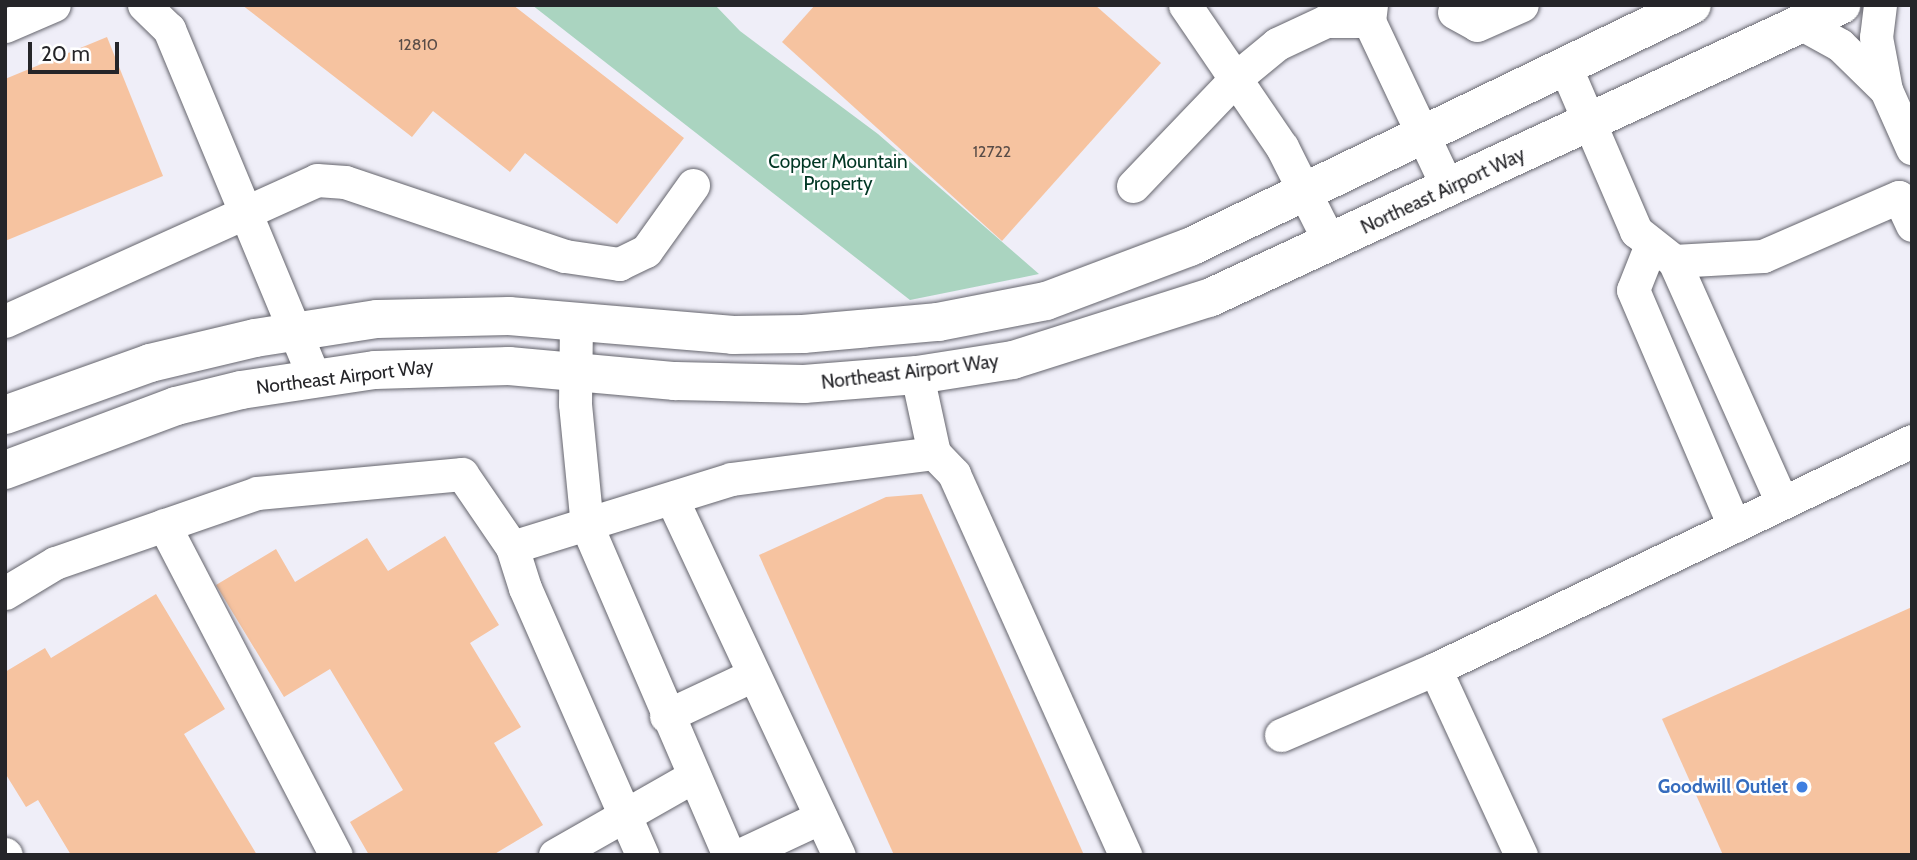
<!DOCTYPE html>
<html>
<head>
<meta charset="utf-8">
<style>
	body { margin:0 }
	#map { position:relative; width:1917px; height:860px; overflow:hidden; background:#efeef8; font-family:Cabin,sans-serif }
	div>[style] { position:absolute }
	.green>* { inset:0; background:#aad4c0 }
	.building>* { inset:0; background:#f6c3a0 }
	.roads { filter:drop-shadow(0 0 2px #65656d) drop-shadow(0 0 2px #65656d) }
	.minor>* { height:33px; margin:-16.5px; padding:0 16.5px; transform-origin:16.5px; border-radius:16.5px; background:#fff }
	.major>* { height:38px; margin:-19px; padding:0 19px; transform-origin:19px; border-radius:19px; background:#fff }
	.dots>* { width:19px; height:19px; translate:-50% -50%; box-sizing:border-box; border:4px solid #fff; border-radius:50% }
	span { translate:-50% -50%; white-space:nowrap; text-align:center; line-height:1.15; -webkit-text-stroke:5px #fff; paint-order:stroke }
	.number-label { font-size:16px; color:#594c47 }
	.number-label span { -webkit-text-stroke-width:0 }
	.park-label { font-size:19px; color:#013724 }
	.street-label { font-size:19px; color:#252529 }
	.shop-label { font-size:19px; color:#366cbe; font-weight:700 }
	.right { translate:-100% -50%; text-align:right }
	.frame { position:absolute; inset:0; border:7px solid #252529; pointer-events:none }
	.scale { position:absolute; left:28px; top:42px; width:91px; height:32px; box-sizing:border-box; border:4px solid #252529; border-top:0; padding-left:9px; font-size:21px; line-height:24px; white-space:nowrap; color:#252529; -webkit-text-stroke:5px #fff; paint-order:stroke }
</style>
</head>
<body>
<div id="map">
	<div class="green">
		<i style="clip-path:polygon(532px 5px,715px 5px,740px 31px,878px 134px,1039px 274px,910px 300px)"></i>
	</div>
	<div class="building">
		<i style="clip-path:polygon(242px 5px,513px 5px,684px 138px,617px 224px,525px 153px,510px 172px,433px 111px,412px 137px)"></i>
		<i style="clip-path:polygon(815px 5px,1095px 5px,1161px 63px,1002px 241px,782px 42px)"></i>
		<i style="clip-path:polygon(107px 37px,163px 176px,5px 241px,5px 79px)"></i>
		<i style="clip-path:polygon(922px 494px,1084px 855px,894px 855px,759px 555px,886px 497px)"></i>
		<i style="clip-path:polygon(445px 536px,499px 625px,470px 643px,521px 727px,494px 743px,543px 825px,493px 855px,369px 855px,350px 822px,403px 790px,330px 669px,284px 697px,216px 585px,276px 549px,295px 582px,367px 538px,388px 571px)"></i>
		<i style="clip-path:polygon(156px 594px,225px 709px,184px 734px,257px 855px,71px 855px,38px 800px,26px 807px,5px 773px,5px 672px,45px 648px,51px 658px)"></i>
		<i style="clip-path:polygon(1912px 607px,1912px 855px,1723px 855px,1662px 719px)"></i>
	</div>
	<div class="roads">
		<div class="minor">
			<i style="left:144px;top:5px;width:35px;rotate:44deg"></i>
			<i style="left:169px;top:29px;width:378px;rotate:67.4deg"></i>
			<i style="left:1185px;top:5px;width:172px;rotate:55.7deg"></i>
			<i style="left:1282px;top:147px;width:107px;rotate:63.4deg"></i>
			<i style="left:1371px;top:5px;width:16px;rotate:97deg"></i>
			<i style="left:1369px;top:21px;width:185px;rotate:64.7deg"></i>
			<i style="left:1880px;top:5px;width:32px;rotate:97deg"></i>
			<i style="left:1876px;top:37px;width:54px;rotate:79.3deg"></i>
			<i style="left:1886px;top:90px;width:64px;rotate:65.9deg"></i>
			<i style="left:1454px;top:12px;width:26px;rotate:29deg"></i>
			<i style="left:1477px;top:25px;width:49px;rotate:-24deg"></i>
			<i style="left:1802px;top:24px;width:43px;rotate:28.9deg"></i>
			<i style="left:1840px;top:45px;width:64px;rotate:44.4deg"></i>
			<i style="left:5px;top:26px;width:53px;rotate:-23.2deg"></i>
			<i style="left:1565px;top:66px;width:180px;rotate:66.7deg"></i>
			<i style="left:1636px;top:231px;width:48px;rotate:38.3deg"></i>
			<i style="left:1674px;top:261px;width:89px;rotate:-3.2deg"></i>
			<i style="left:1763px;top:256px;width:148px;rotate:-23.5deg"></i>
			<i style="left:1899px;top:197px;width:31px;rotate:65deg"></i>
			<i style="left:1133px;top:186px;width:151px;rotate:-46.3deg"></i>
			<i style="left:1237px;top:77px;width:52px;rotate:-39.5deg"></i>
			<i style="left:1277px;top:44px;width:54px;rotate:-25.1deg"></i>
			<i style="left:1326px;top:21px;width:43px"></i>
			<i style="left:1650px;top:247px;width:46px;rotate:111.6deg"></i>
			<i style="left:1633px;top:290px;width:257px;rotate:66.8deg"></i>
			<i style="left:1674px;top:261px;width:265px;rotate:65.9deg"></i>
			<i style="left:5px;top:321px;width:342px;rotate:-24.3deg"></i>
			<i style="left:317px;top:180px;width:28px;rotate:4deg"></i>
			<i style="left:345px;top:182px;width:232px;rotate:18.6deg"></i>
			<i style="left:565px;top:256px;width:55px;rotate:8.4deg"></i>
			<i style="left:619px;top:264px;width:30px;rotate:-26deg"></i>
			<i style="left:646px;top:251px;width:81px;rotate:-54.5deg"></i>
			<i style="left:576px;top:321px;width:83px;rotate:90.7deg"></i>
			<i style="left:575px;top:404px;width:123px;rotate:84.4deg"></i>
			<i style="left:587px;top:526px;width:358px;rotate:66.7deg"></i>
			<i style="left:917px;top:375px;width:80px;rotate:77.7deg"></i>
			<i style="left:934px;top:453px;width:29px;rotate:46deg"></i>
			<i style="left:954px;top:474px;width:418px;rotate:65.8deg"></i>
			<i style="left:672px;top:499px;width:393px;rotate:64.9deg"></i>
			<i style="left:164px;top:525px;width:372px;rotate:62.5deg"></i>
			<i style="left:512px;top:547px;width:43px;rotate:72.4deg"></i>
			<i style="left:525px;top:588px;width:292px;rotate:66.3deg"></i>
			<i style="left:5px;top:593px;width:58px;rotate:-31deg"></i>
			<i style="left:55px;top:563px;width:214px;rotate:-19.1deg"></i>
			<i style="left:257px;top:493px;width:206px;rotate:-5.3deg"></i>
			<i style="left:462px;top:474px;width:88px;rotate:55.6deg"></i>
			<i style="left:512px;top:547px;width:229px;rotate:-17.2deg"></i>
			<i style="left:731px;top:479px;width:205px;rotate:-7.3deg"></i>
			<i style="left:1435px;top:669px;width:205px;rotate:65.2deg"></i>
			<i style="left:666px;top:716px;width:96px;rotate:-25.2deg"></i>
			<i style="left:1281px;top:735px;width:168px;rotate:-23.2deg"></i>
			<i style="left:1435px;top:669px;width:529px;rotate:-25.55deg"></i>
			<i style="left:5px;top:854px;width:1px;rotate:45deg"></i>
			<i style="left:555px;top:855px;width:160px;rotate:-29.6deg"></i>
			<i style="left:740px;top:855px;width:89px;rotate:-25.1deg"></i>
		</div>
		<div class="major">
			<i style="left:5px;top:415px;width:154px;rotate:-19.7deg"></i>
			<i style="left:150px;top:363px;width:108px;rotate:-13.4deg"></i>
			<i style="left:255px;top:338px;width:123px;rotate:-8.9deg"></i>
			<i style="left:377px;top:319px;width:132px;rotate:-1.3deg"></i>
			<i style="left:509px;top:316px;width:225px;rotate:4.8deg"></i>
			<i style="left:733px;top:335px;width:70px;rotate:-0.8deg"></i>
			<i style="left:803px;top:334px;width:136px;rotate:-5.1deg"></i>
			<i style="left:938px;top:322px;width:110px;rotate:-11deg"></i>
			<i style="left:1046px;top:301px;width:154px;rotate:-20.6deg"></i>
			<i style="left:1190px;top:247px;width:557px;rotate:-25.74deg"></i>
			<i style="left:5px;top:470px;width:183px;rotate:-20.5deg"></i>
			<i style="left:176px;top:406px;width:67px;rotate:-13.8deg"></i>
			<i style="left:241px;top:390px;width:135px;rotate:-8.5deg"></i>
			<i style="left:375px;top:370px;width:134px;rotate:-1.7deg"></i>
			<i style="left:509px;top:366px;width:167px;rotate:5.2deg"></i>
			<i style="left:675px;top:381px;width:129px;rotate:1.3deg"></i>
			<i style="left:804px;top:384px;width:113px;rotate:-4.6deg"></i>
			<i style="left:917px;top:375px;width:97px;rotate:-8.9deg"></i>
			<i style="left:1013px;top:360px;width:206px;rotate:-17.6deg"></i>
			<i style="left:1209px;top:298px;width:697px;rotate:-24.87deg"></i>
		</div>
	</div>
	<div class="dots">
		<i style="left:1802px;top:787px;background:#3f7fe0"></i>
	</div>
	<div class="number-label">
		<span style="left:418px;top:45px">12810</span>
		<span style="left:992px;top:152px">12722</span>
	</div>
	<div class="park-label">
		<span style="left:838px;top:173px">Copper Mountain<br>Property</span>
	</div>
	<div class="street-label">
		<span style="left:1443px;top:191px;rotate:-25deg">Northeast Airport Way</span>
		<span style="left:910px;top:372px;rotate:-7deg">Northeast Airport Way</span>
		<span style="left:345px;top:377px;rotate:-7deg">Northeast Airport Way</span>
	</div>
	<div class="shop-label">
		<span class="right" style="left:1788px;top:787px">Goodwill Outlet</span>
	</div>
	<div class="frame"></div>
	<div class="scale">20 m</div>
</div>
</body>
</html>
